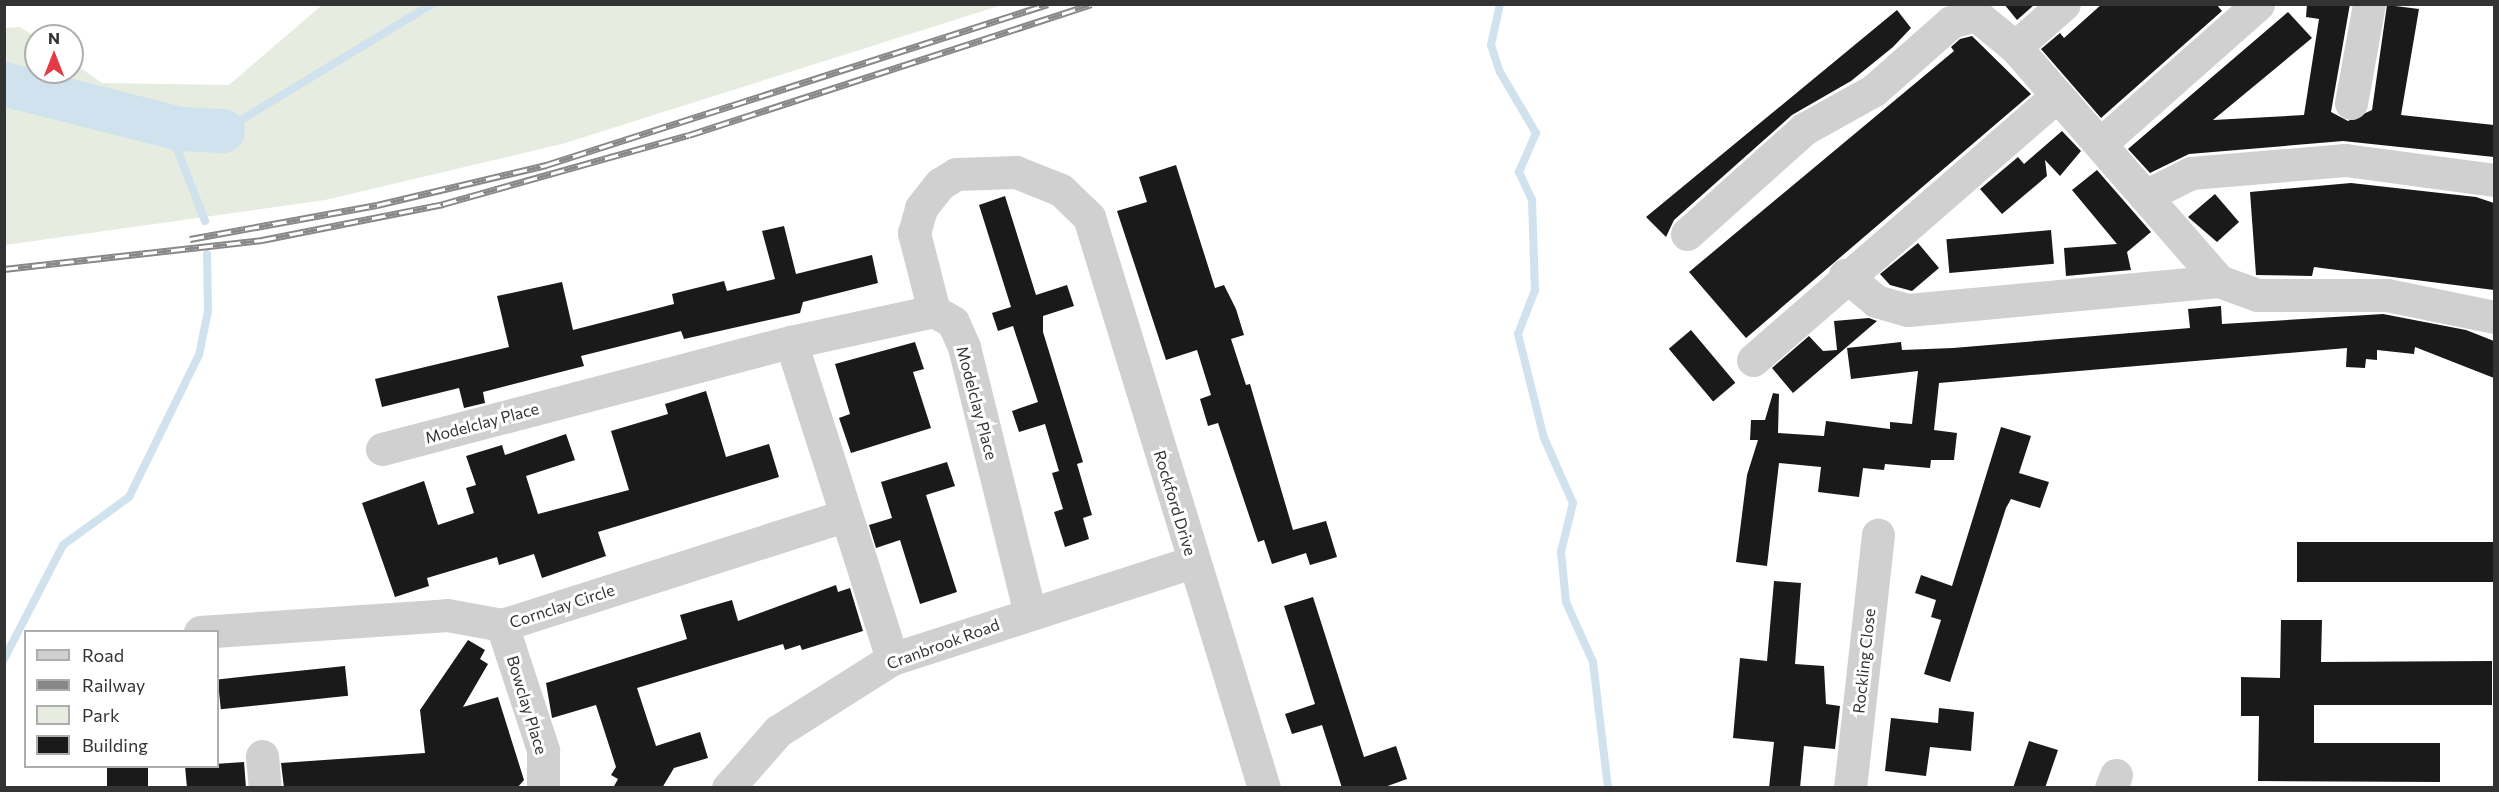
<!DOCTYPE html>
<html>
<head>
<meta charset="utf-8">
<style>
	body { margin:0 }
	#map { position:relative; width:2499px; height:792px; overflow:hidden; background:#fff; font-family:Commissioner,sans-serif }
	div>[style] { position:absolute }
	.green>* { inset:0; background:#e6ecdf }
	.stream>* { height:8px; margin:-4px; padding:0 4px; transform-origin:4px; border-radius:4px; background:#cfe2ee }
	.river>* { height:44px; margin:-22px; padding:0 22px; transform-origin:22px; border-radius:22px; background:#cfe2ee }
	.building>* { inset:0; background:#1a1a1a; transform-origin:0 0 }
	.minor>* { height:33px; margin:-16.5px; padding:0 16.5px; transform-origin:16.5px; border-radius:16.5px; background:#d0d0d0 }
	.rail>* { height:7px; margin-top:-3.5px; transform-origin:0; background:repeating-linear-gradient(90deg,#fff 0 14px,#888 0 28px); box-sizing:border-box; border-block:2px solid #888 }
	span { translate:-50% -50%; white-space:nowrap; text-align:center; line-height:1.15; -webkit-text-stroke:6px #fff; paint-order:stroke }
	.street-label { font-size:16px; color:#333 }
	.frame { position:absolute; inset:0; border:6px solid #333; pointer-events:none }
	.legend { position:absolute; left:24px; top:630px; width:195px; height:138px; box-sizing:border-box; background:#fff; border:2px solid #adadad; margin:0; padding:8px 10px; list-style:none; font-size:18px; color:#333 }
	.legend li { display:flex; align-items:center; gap:12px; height:30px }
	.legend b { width:30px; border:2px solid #adadad }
	.north { position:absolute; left:24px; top:24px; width:60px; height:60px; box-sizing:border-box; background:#fff; border:2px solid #adadad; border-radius:50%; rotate:0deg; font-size:16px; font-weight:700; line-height:24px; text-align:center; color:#333 }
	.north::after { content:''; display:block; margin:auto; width:21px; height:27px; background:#e63946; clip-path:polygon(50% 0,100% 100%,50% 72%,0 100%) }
</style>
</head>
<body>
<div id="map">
	<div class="green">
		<i style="clip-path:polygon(322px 5px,322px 4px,1002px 5px,562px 144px,325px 200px,5px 245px,5px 28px,20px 27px,36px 37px,36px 72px,72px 72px,72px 62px,102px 83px,229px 85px)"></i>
	</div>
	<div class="stream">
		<i style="left:1500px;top:4px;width:42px;rotate:102.4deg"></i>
		<i style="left:1491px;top:45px;width:28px;rotate:72deg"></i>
		<i style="left:1500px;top:72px;width:71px;rotate:59.5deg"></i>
		<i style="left:1536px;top:133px;width:43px;rotate:113.6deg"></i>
		<i style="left:1519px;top:172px;width:31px;rotate:65deg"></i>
		<i style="left:1532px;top:200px;width:90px;rotate:88.1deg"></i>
		<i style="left:1535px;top:290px;width:47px;rotate:111.1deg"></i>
		<i style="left:1518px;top:334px;width:107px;rotate:76deg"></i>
		<i style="left:1544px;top:438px;width:71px;rotate:66deg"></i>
		<i style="left:1573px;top:503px;width:50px;rotate:103.8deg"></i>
		<i style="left:1561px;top:552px;width:50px;rotate:84.3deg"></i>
		<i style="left:1566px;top:602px;width:66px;rotate:65.8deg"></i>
		<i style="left:1593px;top:662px;width:127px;rotate:83.2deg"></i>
		<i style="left:168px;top:126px;width:102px;rotate:68.7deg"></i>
		<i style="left:223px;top:131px;width:245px;rotate:-31.3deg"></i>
		<i style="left:4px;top:659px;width:128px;rotate:-62.6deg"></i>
		<i style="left:63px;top:545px;width:82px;rotate:-36deg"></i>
		<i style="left:129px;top:497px;width:158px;rotate:-63.8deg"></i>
		<i style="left:199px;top:355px;width:45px;rotate:-78.4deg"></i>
		<i style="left:208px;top:311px;width:57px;rotate:-91deg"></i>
	</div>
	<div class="river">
		<i style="left:4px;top:84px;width:182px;rotate:14.3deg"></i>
		<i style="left:180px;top:129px;width:43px;rotate:2.7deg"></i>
	</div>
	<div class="building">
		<i style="clip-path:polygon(2004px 4px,2034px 4px,2034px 5px,2017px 20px)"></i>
		<i style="clip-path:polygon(2102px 4px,2216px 4px,2222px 11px,2101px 118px,2041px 49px,2060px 33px,2064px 38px)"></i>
		<i style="clip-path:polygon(2307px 4px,2350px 4px,2331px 112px,2348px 121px,2372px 110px,2387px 5px,2419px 9px,2401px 115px,2494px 125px,2494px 157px,2343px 141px,2189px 154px,2150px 173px,2128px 149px,2288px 12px,2312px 38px,2213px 120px,2304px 115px,2319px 19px,2306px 17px)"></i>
		<i style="clip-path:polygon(1897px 10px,1911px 28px,1893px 47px,1851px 81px,1792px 115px,1674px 220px,1666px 237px,1646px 217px)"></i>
		<i style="clip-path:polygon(1972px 36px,2031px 94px,1746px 338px,1689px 272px,1954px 51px,1951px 47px,1960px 39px)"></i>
		<i style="clip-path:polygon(2062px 131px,2081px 151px,2060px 176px,2045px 160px,2047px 176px,2002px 214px,1980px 189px,2018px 157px,2024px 164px)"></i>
		<i style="clip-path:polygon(1176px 165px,1215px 288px,1224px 285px,1236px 309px,1244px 335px,1231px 339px,1246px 385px,1250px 384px,1293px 530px,1326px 521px,1337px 557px,1310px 565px,1306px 553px,1272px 564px,1264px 540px,1258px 542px,1218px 423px,1208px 426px,1200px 399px,1211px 395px,1197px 350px,1166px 360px,1117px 211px,1147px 202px,1139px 177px)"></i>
		<i style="clip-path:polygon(2097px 170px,2151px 232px,2127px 252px,2131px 270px,2066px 276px,2064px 248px,2117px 244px,2072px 190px)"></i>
		<i style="clip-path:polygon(2351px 183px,2476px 197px,2494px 203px,2494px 290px,2314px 267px,2312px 276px,2256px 275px,2250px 192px)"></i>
		<i style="clip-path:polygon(2215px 194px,2239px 222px,2217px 242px,2188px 217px)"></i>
		<i style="clip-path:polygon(1005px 196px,1036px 295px,1067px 285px,1074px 306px,1043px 316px,1043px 332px,1083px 462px,1077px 464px,1092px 515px,1083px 518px,1089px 539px,1065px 547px,1054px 512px,1063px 509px,1052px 473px,1059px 471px,1045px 424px,1019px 432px,1012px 411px,1038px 402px,1013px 326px,998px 331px,992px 313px,1011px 307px,979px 205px)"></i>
		<i style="clip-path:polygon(784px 226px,796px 274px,872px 255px,878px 283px,803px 302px,800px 313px,684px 339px,681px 331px,581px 356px,584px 366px,483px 392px,485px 403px,464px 408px,459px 388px,382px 407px,375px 379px,509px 347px,497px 296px,562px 282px,573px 330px,674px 304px,672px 294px,724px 281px,727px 291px,775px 279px,762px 231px)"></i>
		<i style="left:2051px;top:230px;width:34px;height:105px;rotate:85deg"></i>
		<i style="clip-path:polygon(1918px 243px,1939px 268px,1912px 291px,1890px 285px,1880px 274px)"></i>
		<i style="clip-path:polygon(2221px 306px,2222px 324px,2383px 314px,2466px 330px,2494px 341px,2494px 378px,2415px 347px,2414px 354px,2377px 350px,2377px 360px,2366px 359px,2365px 368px,2346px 367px,2347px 348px,1939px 383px,1934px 430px,1957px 433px,1954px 460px,1931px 460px,1930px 468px,1885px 464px,1884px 470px,1863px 468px,1859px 497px,1818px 492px,1821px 467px,1779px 463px,1767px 566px,1736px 562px,1747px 475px,1758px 440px,1750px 440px,1751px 420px,1765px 420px,1773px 393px,1779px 394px,1778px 433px,1824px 436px,1826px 421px,1890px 429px,1890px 422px,1912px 424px,1918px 371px,1851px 379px,1847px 348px,1901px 342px,1902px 350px,1953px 348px,2190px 328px,2188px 309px)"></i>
		<i style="clip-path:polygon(1869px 318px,1877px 321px,1793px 393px,1772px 368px,1809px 336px,1823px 351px,1837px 350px,1834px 321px)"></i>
		<i style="left:1691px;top:330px;width:69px;height:29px;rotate:50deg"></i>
		<i style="clip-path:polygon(915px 342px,924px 369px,913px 372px,931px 428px,851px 453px,839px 418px,850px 414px,835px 364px)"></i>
		<i style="clip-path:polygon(706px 391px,726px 457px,769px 444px,779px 477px,598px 532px,606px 556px,542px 578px,534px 554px,499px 565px,497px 557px,427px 578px,429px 586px,395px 597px,362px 503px,424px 481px,438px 525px,474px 513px,466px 488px,476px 485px,466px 456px,502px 445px,505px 455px,566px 434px,575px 460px,526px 476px,538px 514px,629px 490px,611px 431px,668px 414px,665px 404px)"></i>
		<i style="clip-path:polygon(2001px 427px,2031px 436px,2019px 473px,2049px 482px,2040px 508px,2011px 499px,2006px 508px,1950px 682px,1924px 674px,1941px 620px,1931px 617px,1936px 600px,1915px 593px,1921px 575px,1952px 586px)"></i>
		<i style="clip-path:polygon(947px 462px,955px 486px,926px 495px,957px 592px,920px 604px,900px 540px,876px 548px,869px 525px,892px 518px,881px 482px)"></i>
		<i style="left:2297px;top:542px;width:197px;height:40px"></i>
		<i style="clip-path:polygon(1774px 581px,1801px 583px,1795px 664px,1824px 666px,1826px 704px,1840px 706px,1835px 749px,1804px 746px,1800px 788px,1769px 788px,1774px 742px,1733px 738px,1740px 658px,1767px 661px)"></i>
		<i style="clip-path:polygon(836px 585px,838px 592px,850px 588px,863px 631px,802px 650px,800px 645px,785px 650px,783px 644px,637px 688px,656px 746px,700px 732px,708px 758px,674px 768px,662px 788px,613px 788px,618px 779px,611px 775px,616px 767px,596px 705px,552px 718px,546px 683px,687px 639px,680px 615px,732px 600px,738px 621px)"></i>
		<i style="clip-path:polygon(1313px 597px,1364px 757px,1396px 746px,1407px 779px,1382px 788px,1342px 788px,1322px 725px,1292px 734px,1285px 714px,1315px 704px,1284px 606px)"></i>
		<i style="clip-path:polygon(2281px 620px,2322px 620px,2321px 662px,2492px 661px,2492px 705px,2314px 705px,2314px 743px,2440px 743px,2440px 782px,2258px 781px,2259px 716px,2241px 716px,2241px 677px,2280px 678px)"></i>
		<i style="clip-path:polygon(468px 640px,485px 650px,480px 659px,488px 664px,463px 707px,498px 697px,524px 780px,517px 788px,284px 788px,281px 763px,425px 753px,420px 710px)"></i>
		<i style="left:345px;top:666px;width:30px;height:128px;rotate:84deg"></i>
		<i style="clip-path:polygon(1939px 708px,1974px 712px,1971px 751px,1930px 747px,1926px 776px,1885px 771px,1891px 718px,1938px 723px)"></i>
		<i style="clip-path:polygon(2029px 741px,2058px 750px,2045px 788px,2013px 788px)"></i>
		<i style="clip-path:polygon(244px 762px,246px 788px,187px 788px,185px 766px)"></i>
		<i style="left:107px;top:766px;width:41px;height:22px"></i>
	</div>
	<div class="minor">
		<i style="left:2015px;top:47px;width:65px;rotate:-41.3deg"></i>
		<i style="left:2351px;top:103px;width:101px;rotate:-79.7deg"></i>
		<i style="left:2100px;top:144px;width:211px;rotate:-41.5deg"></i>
		<i style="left:2149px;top:194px;width:47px;rotate:-26.6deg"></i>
		<i style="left:2191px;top:173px;width:155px;rotate:-4.8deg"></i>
		<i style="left:2345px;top:160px;width:150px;rotate:7.6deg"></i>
		<i style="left:1687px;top:234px;width:157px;rotate:-41.9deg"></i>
		<i style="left:1804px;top:129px;width:80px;rotate:-29.1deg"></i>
		<i style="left:1874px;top:90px;width:103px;rotate:-41.4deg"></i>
		<i style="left:1951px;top:22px;width:26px;rotate:-16deg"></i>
		<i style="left:1976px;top:15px;width:50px;rotate:39.4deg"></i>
		<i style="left:2015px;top:47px;width:310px;rotate:48.9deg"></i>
		<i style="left:1845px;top:275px;width:40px;rotate:40deg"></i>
		<i style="left:1876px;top:301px;width:33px;rotate:16deg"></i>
		<i style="left:1908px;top:310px;width:312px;rotate:-5.3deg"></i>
		<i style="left:2219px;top:281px;width:40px;rotate:20.2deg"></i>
		<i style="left:2257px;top:295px;width:130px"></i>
		<i style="left:2387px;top:295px;width:109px;rotate:11.6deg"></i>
		<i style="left:934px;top:311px;width:81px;rotate:-104.4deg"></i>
		<i style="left:914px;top:233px;width:26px;rotate:-74deg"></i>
		<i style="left:921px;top:208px;width:31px;rotate:-52deg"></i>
		<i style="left:940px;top:184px;width:19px;rotate:-32deg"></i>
		<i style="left:956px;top:174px;width:60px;rotate:-1.9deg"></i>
		<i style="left:1016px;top:172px;width:48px;rotate:21.8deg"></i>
		<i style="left:1061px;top:190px;width:39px;rotate:44deg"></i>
		<i style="left:1089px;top:217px;width:597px;rotate:72.96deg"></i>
		<i style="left:791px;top:342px;width:333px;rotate:72.3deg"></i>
		<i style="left:1753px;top:360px;width:403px;rotate:-41deg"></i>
		<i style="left:382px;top:449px;width:423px;rotate:-14.7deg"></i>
		<i style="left:791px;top:342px;width:146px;rotate:-12.2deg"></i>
		<i style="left:934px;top:311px;width:22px;rotate:30deg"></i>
		<i style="left:953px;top:322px;width:27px;rotate:66deg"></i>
		<i style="left:964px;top:347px;width:275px;rotate:76.1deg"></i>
		<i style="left:502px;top:625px;width:132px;rotate:71.8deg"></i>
		<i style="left:543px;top:750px;width:38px;rotate:90deg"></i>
		<i style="left:200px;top:632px;width:248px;rotate:-3.9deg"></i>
		<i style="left:447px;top:615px;width:56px;rotate:10.3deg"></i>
		<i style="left:502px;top:625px;width:358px;rotate:-17.7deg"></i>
		<i style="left:262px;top:756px;width:32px;rotate:85deg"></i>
		<i style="left:728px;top:788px;width:76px;rotate:-48.7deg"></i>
		<i style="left:778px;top:731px;width:135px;rotate:-32.3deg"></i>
		<i style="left:892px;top:659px;width:316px;rotate:-17.9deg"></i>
		<i style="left:1850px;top:788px;width:255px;rotate:-83.7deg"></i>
		<i style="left:2111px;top:788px;width:14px;rotate:-69deg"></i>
	</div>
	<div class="rail">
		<i style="left:190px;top:239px;width:190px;rotate:-10.3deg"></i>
		<i style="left:377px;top:205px;width:174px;rotate:-13.3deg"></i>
		<i style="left:546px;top:165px;width:527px;rotate:-17.78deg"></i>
		<i style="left:4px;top:269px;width:260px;rotate:-6.4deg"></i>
		<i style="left:262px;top:240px;width:185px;rotate:-11.2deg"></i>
		<i style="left:443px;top:204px;width:255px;rotate:-15.7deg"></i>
		<i style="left:689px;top:135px;width:423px;rotate:-18deg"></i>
	</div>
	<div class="street-label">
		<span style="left:977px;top:403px;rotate:75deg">Modelclay Place</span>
		<span style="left:482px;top:423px;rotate:-15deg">Modelclay Place</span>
		<span style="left:1175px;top:503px;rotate:73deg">Rockford Drive</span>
		<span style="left:562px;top:606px;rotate:-18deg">Cornclay Circle</span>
		<span style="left:943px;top:644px;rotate:-20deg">Cranbrook Road</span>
		<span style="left:1864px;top:661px;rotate:-84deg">Rockling Close</span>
		<span style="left:527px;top:705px;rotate:73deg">Bowclay Place</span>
	</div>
	<div class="frame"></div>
	<ul class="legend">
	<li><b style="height:8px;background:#d0d0d0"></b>Road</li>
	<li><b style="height:8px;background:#888"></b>Railway</li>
	<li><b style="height:16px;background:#e6ecdf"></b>Park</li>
	<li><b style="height:16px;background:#1a1a1a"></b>Building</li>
	</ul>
	<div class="north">N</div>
</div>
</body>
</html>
